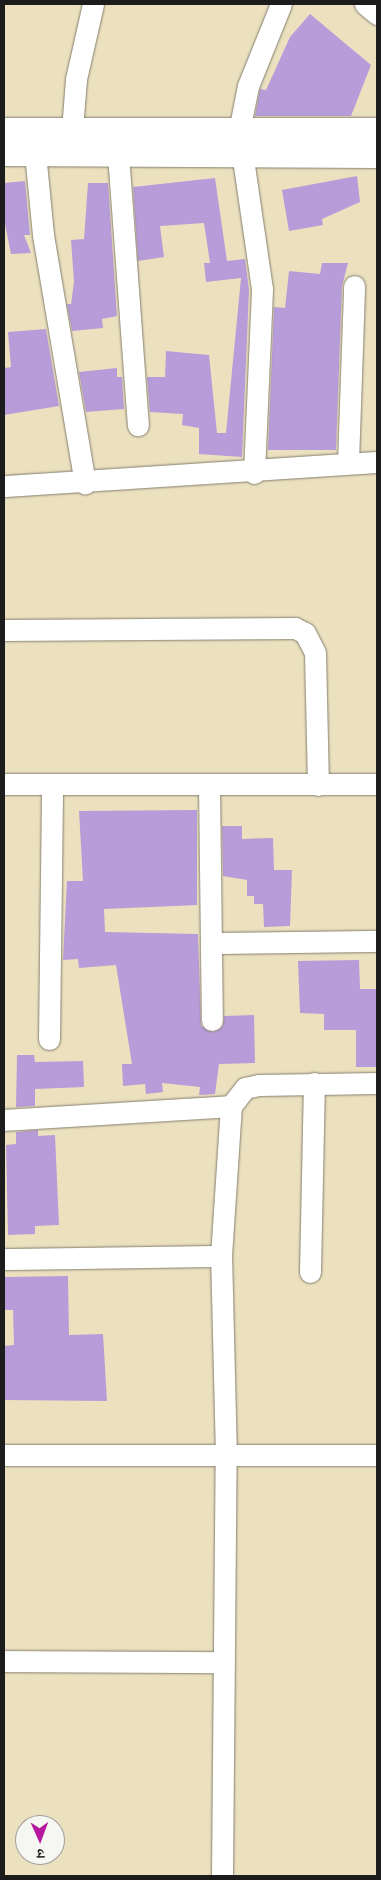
<!DOCTYPE html>
<html>
<head>
<meta charset="utf-8">
<style>
	body { margin:0 }
	#map { position:relative; width:381px; height:1880px; overflow:hidden; background:#ebe1bf; font-family:"Libre Caslon Text","Noto Serif Devanagari",serif }
	div>[style] { position:absolute }
	.building>* { inset:0; background:#b69cd8 }
	.roads { filter:drop-shadow(0 0 1px #847e6e) drop-shadow(0 0 1px #847e6e) }
	.minor>* { height:21px; margin:-10.5px; padding:0 10.5px; transform-origin:10.5px; border-radius:10.5px; background:#fff }
	.tertiary>* { height:26px; margin:-13px; padding:0 13px; transform-origin:13px; border-radius:13px; background:#fff }
	span { translate:-50% -50%; white-space:nowrap; text-align:center; line-height:1.15; -webkit-text-stroke:4px #f6f6f2; paint-order:stroke }
	.frame { position:absolute; inset:0; border:5px solid #1c1c1c; pointer-events:none }
	.north { position:absolute; left:15px; top:1815px; width:50px; height:50px; box-sizing:border-box; background:#f6f6f2; border:1px solid #9f9f9c; border-radius:50%; rotate:178deg; font-size:14px; font-weight:700; line-height:20px; text-align:center; color:#1c1c1c }
	.north::after { content:''; display:block; margin:auto; width:18px; height:22px; background:#b5179e; clip-path:polygon(50% 0,100% 100%,50% 72%,0 100%) }
</style>
</head>
<body>
<div id="map">
	<div class="building">
		<i style="clip-path:polygon(310px 14px,371px 65px,351px 116px,255px 116px,260px 89px,266px 90px,290px 37px)"></i>
		<i style="clip-path:polygon(357px 176px,360px 202px,322px 219px,323px 225px,289px 231px,282px 190px)"></i>
		<i style="clip-path:polygon(215px 178px,227px 261px,245px 259px,249px 290px,242px 457px,199px 454px,199px 428px,182px 425px,183px 414px,150px 412px,147px 377px,165px 377px,166px 351px,209px 355px,217px 433px,226px 433px,241px 278px,206px 282px,204px 263px,210px 263px,204px 223px,160px 226px,164px 257px,138px 261px,133px 187px)"></i>
		<i style="clip-path:polygon(25px 181px,30px 235px,24px 235px,31px 253px,11px 254px,4px 219px,4px 183px)"></i>
		<i style="clip-path:polygon(88px 183px,108px 183px,117px 316px,102px 319px,103px 328px,72px 331px,67px 304px,71px 304px,74px 282px,71px 240px,84px 239px)"></i>
		<i style="clip-path:polygon(322px 263px,348px 263px,342px 286px,336px 450px,268px 450px,274px 307px,285px 308px,289px 271px,320px 274px)"></i>
		<i style="clip-path:polygon(46px 329px,59px 406px,4px 415px,5px 368px,11px 367px,8px 332px)"></i>
		<i style="clip-path:polygon(117px 368px,117px 377px,122px 377px,124px 409px,86px 412px,79px 372px)"></i>
		<i style="clip-path:polygon(197px 810px,197px 905px,104px 909px,105px 932px,198px 934px,201px 1026px,213px 1032px,223px 1026px,224px 1016px,254px 1015px,255px 1063px,219px 1064px,215px 1094px,199px 1095px,200px 1087px,162px 1083px,163px 1092px,146px 1094px,145px 1084px,123px 1086px,122px 1064px,132px 1064px,116px 965px,79px 968px,78px 959px,63px 960px,67px 881px,83px 881px,79px 811px)"></i>
		<i style="clip-path:polygon(222px 826px,242px 826px,242px 839px,273px 838px,274px 870px,292px 870px,290px 926px,264px 927px,263px 904px,254px 904px,254px 896px,247px 896px,247px 880px,223px 876px)"></i>
		<i style="clip-path:polygon(359px 960px,360px 989px,377px 989px,377px 1067px,356px 1067px,356px 1030px,324px 1030px,324px 1014px,300px 1013px,298px 961px)"></i>
		<i style="clip-path:polygon(17px 1055px,34px 1055px,35px 1062px,83px 1061px,84px 1087px,35px 1089px,35px 1106px,16px 1107px)"></i>
		<i style="clip-path:polygon(38px 1130px,38px 1136px,55px 1135px,59px 1225px,35px 1226px,35px 1234px,8px 1235px,6px 1145px,16px 1144px,16px 1132px)"></i>
		<i style="clip-path:polygon(68px 1276px,69px 1335px,103px 1334px,107px 1401px,4px 1400px,4px 1346px,14px 1345px,13px 1310px,4px 1310px,4px 1277px)"></i>
	</div>
	<div class="roads">
		<div class="minor">
			<i style="left:365px;top:4px;width:16px;rotate:40deg"></i>
			<i style="left:72px;top:130px;width:51px;rotate:-85.5deg"></i>
			<i style="left:76px;top:79px;width:77px;rotate:-77.2deg"></i>
			<i style="left:35px;top:153px;width:82px;rotate:84.4deg"></i>
			<i style="left:43px;top:235px;width:252px;rotate:80.4deg"></i>
			<i style="left:118px;top:154px;width:272px;rotate:85.8deg"></i>
			<i style="left:348px;top:462px;width:176px;rotate:-88deg"></i>
			<i style="left:254px;top:473px;width:184px;rotate:-87.5deg"></i>
			<i style="left:262px;top:289px;width:160px;rotate:-98.3deg"></i>
			<i style="left:239px;top:131px;width:46px;rotate:-78.7deg"></i>
			<i style="left:248px;top:86px;width:88px;rotate:-68.1deg"></i>
			<i style="left:4px;top:486px;width:374px;rotate:-3.7deg"></i>
			<i style="left:4px;top:630px;width:291px;rotate:-0.4deg"></i>
			<i style="left:295px;top:628px;width:11px;rotate:27deg"></i>
			<i style="left:305px;top:633px;width:22px;rotate:63deg"></i>
			<i style="left:315px;top:653px;width:132px;rotate:88.7deg"></i>
			<i style="left:4px;top:784px;width:373px"></i>
			<i style="left:209px;top:785px;width:235px;rotate:89.3deg"></i>
			<i style="left:211px;top:943px;width:166px;rotate:-0.7deg"></i>
			<i style="left:49px;top:1039px;width:254px;rotate:-89.3deg"></i>
			<i style="left:4px;top:1120px;width:227px;rotate:-3.5deg"></i>
			<i style="left:4px;top:1259px;width:217px;rotate:-0.8deg"></i>
			<i style="left:310px;top:1272px;width:189px;rotate:-88.8deg"></i>
			<i style="left:4px;top:1455px;width:373px"></i>
			<i style="left:4px;top:1661px;width:220px;rotate:0.3deg"></i>
			<i style="left:222px;top:1876px;width:419px;rotate:-89.5deg"></i>
			<i style="left:226px;top:1457px;width:201px;rotate:-91.4deg"></i>
			<i style="left:221px;top:1256px;width:150px;rotate:-86.2deg"></i>
			<i style="left:231px;top:1106px;width:23px;rotate:-52deg"></i>
			<i style="left:245px;top:1088px;width:14px;rotate:-12deg"></i>
			<i style="left:259px;top:1085px;width:118px;rotate:-1deg"></i>
		</div>
		<div class="tertiary">
			<i style="left:4px;top:131px;width:373px"></i>
			<i style="left:4px;top:153px;width:373px;rotate:0.3deg"></i>
		</div>
	</div>
	<div class="frame"></div>
	<div class="north">उ</div>
</div>
</body>
</html>
